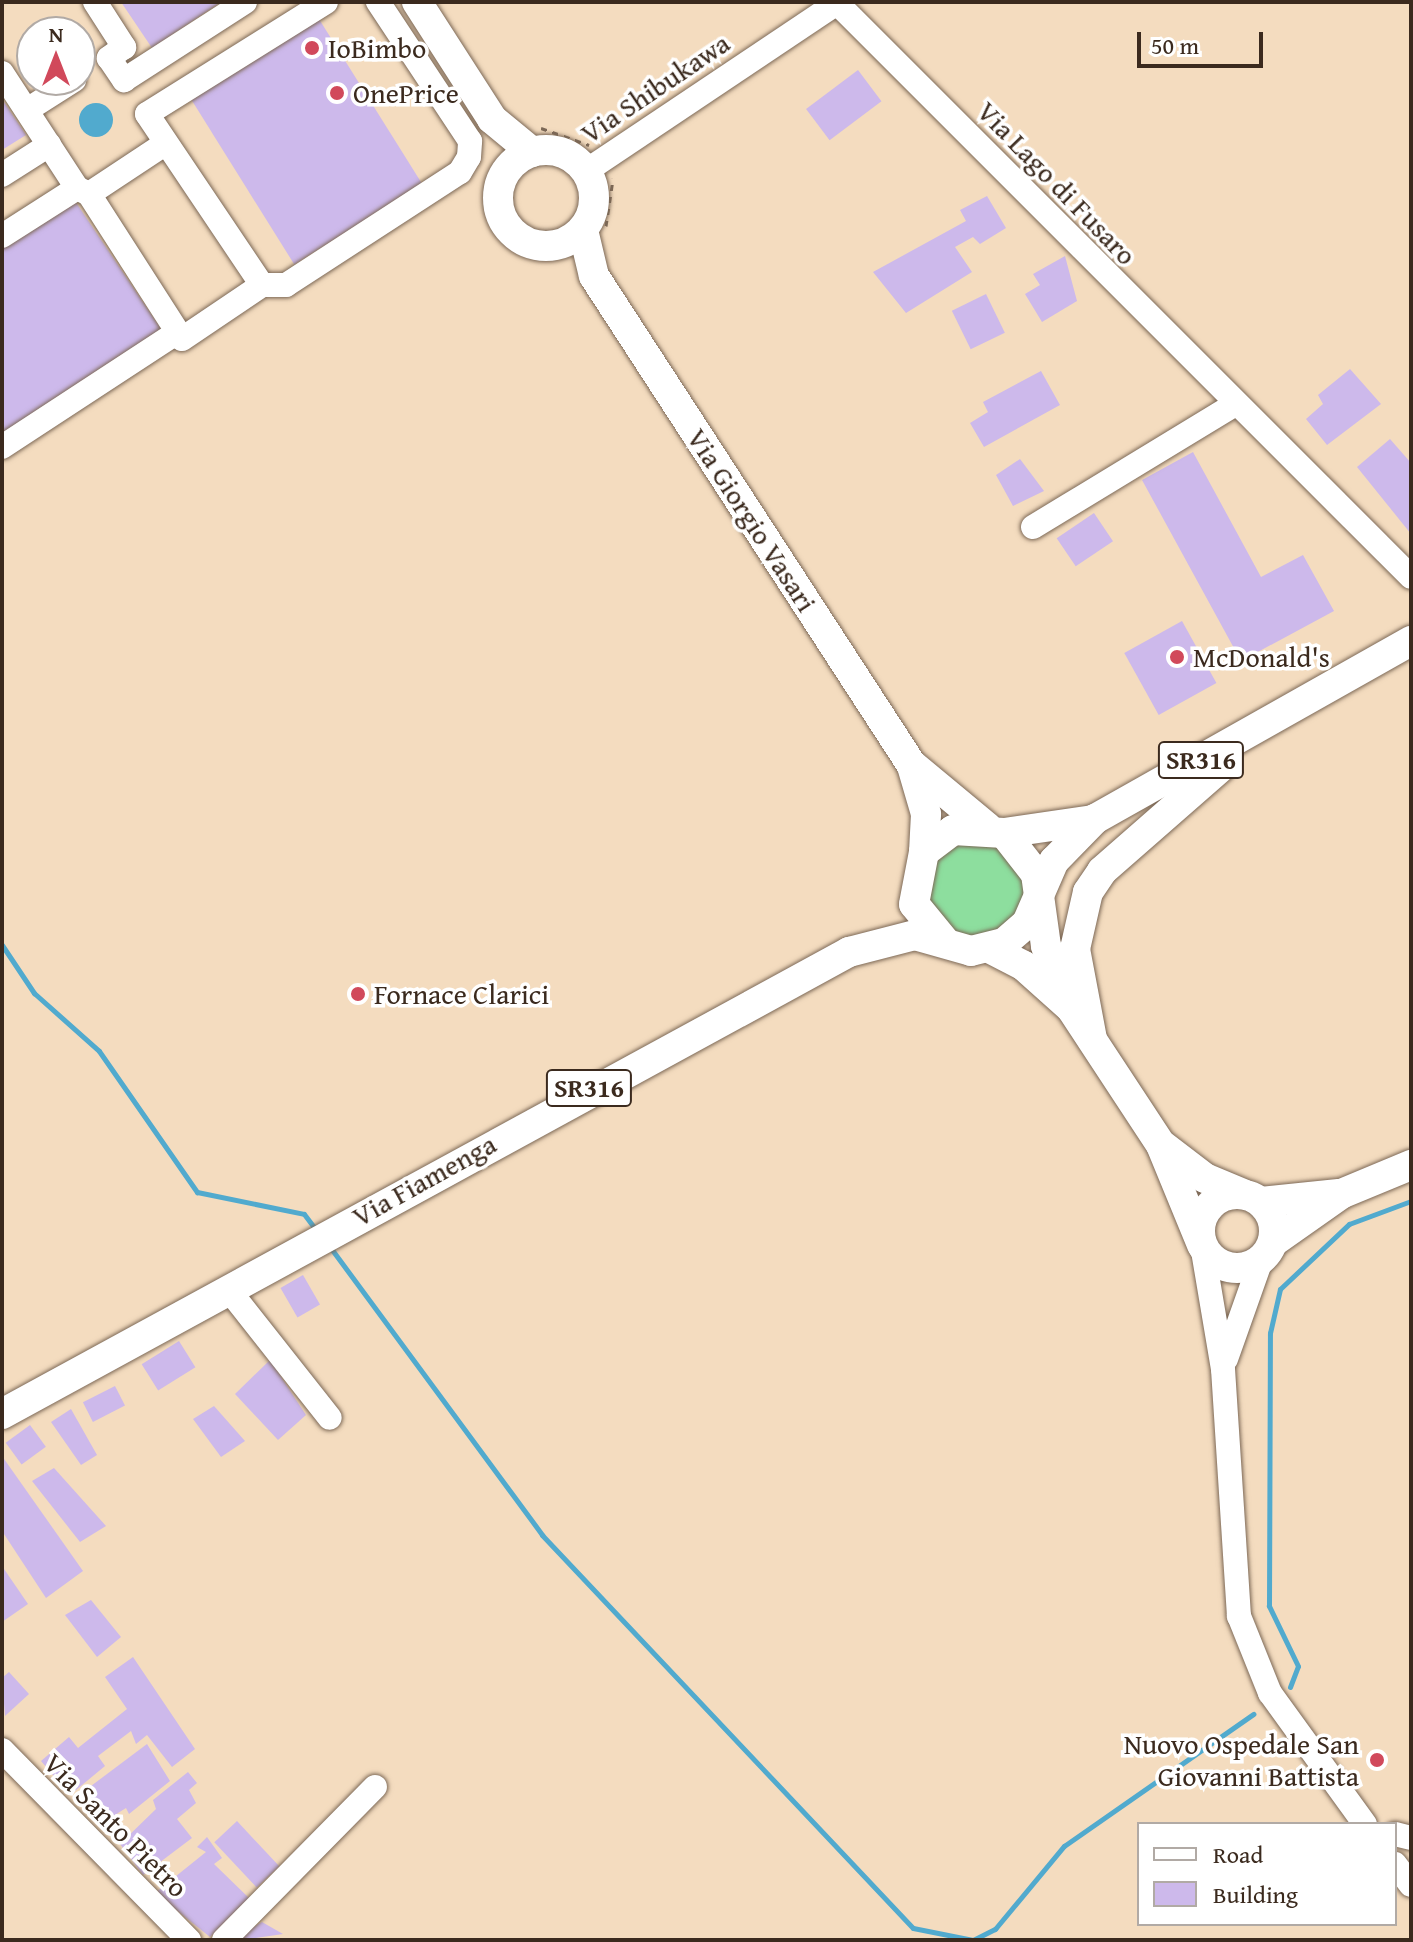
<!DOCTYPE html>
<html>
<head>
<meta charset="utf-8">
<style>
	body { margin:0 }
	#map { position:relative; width:1413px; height:1942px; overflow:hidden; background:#f4dcbf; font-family:"Gentium Book Plus",serif }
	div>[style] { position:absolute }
	.green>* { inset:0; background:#8dde9e }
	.round { border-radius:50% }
	.water>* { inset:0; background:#51aace }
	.stream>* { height:5px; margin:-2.5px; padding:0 2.5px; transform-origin:2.5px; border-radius:2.5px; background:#51aace }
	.building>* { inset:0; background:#cdb9eb; transform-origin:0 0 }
	.path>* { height:3px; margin-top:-1.5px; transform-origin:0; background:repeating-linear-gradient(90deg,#7c6856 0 6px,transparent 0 12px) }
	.roads { filter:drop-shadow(0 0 2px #7c6856) drop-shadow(0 0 2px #7c6856) }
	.minor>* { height:24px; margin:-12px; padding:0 12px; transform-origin:12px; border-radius:12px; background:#fff }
	.major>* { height:30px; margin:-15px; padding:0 15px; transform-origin:15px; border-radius:15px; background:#fff }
	.major>.ring { margin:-15px; padding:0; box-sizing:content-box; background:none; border:30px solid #fff; border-radius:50% }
	.dots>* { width:22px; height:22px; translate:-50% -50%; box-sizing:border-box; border:4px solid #fff; border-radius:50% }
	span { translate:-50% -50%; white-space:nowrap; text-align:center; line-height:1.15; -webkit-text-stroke:7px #fff; paint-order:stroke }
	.shield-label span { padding:2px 6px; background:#fff; border:2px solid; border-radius:6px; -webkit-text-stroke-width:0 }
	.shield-label { font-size:26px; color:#3b2a1e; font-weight:700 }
	.poi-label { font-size:28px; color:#3b2a1e }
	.left { translate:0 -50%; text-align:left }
	.right { translate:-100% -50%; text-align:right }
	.street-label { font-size:28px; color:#3b2a1e }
	.frame { position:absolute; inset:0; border:4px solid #3b2a1e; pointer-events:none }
	.legend { position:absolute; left:1137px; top:1822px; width:260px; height:104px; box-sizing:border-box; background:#fff; border:2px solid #b1aaa5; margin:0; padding:10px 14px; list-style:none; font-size:24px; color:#3b2a1e }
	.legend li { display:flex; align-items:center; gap:16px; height:40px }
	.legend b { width:40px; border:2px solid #b1aaa5 }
	.north { position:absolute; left:16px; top:16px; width:80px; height:80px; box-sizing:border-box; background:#fff; border:2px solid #b1aaa5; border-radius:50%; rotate:0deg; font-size:22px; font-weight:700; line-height:32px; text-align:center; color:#3b2a1e }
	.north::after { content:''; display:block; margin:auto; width:28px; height:36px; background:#d1495b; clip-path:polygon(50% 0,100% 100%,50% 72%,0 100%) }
	.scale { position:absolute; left:1137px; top:32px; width:126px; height:36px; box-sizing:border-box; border:4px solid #3b2a1e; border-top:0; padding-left:10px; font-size:24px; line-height:28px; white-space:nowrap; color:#3b2a1e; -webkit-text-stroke:6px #fff; paint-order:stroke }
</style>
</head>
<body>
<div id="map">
	<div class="green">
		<i class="round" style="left:927px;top:840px;width:98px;height:98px"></i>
	</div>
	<div class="water">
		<i class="round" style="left:79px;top:103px;width:34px;height:34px"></i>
	</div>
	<div class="stream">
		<i style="left:2px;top:945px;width:58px;rotate:56.3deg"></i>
		<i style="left:34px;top:993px;width:87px;rotate:41.7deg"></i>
		<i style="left:99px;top:1051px;width:172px;rotate:55.2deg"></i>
		<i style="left:197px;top:1192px;width:109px;rotate:11.6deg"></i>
		<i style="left:304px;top:1214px;width:20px;rotate:53deg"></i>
		<i style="left:330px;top:1247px;width:358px;rotate:53.6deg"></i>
		<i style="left:542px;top:1535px;width:540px;rotate:46.65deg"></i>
		<i style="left:913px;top:1928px;width:61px;rotate:11.3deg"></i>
		<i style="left:973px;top:1940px;width:25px;rotate:-27deg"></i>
		<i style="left:995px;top:1929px;width:108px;rotate:-50.3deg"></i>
		<i style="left:1064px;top:1846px;width:231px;rotate:-34.9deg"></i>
		<i style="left:1290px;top:1687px;width:22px;rotate:-69deg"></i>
		<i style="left:1298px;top:1666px;width:67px;rotate:-115.8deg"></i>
		<i style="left:1269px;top:1606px;width:273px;rotate:-89.8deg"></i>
		<i style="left:1270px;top:1333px;width:45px;rotate:-77.2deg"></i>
		<i style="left:1280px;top:1289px;width:95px;rotate:-43.3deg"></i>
		<i style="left:1349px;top:1224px;width:66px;rotate:-20.4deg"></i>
	</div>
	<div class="building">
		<i style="clip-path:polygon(121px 2px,221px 2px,152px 48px)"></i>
		<i style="left:319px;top:19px;width:195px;height:151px;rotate:58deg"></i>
		<i style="left:858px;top:70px;width:39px;height:65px;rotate:53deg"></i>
		<i style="clip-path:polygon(2px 99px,26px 135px,2px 150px)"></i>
		<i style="clip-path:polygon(987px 196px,1006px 228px,980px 244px,973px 237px,955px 247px,972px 272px,906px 313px,873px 272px,966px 221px,960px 210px)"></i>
		<i style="clip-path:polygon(75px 201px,161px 329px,4px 432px,2px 247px)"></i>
		<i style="clip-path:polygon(1065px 256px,1077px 301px,1042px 322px,1025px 294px,1040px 285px,1033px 274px)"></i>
		<i style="left:986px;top:294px;width:43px;height:38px;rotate:64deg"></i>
		<i style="clip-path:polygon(1350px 369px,1381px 404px,1327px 445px,1306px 419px,1323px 404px,1318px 395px)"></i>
		<i style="clip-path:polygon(1041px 371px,1060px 405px,984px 447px,970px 423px,988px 412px,983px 402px)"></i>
		<i style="clip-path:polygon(1390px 439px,1411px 463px,1411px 534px,1357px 467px)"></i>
		<i style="clip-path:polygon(1193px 452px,1261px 577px,1303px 555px,1334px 611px,1241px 661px,1142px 480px)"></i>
		<i style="clip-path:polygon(1020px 459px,1044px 491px,1013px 506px,996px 475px)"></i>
		<i style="left:1094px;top:513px;width:34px;height:45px;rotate:56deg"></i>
		<i style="left:1182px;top:621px;width:71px;height:66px;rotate:61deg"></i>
		<i style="left:303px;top:1275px;width:34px;height:26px;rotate:60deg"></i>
		<i style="left:179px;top:1341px;width:31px;height:44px;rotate:58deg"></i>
		<i style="clip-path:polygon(270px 1360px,306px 1415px,278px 1440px,235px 1394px)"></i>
		<i style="left:115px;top:1386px;width:22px;height:36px;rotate:63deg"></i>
		<i style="clip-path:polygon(214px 1406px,245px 1441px,221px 1457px,193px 1419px)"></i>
		<i style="clip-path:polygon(71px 1409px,97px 1455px,81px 1465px,51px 1422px)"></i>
		<i style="left:30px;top:1425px;width:27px;height:30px;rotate:54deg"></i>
		<i style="clip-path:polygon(2px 1456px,83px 1571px,46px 1598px,2px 1531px)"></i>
		<i style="clip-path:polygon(54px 1468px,106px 1526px,80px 1542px,32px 1481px)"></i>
		<i style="clip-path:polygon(2px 1566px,28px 1604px,2px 1622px)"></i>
		<i style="clip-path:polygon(91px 1600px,121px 1637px,97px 1657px,65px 1615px)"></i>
		<i style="clip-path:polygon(133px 1657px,195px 1749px,172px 1767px,147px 1735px,136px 1744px,131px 1731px,98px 1756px,105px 1766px,70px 1795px,41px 1761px,69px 1737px,78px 1748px,127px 1709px,105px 1677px)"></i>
		<i style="clip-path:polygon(9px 1672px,29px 1694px,5px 1716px,2px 1678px)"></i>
		<i style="clip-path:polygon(147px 1744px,170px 1781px,129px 1814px,126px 1808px,99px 1825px,75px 1798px)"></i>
		<i style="clip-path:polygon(188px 1772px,197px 1783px,189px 1790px,196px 1803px,177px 1819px,192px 1838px,143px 1875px,120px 1844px,156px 1809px,153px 1800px)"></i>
		<i style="left:237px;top:1821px;width:62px;height:31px;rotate:47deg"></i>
		<i style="clip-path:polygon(207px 1837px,222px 1858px,214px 1864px,249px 1898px,210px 1937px,155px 1893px,206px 1852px,197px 1847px)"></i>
		<i style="clip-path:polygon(262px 1922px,283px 1934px,241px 1940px,251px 1929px)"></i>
	</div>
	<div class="path">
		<i style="left:541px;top:128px;width:51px;rotate:19.5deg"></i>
		<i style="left:606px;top:226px;width:48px;rotate:-81.5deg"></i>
	</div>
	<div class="roads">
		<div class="minor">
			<i style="left:95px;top:2px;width:54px;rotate:57.2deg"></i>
			<i style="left:124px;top:47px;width:19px;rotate:144deg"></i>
			<i style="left:109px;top:58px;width:27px;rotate:56deg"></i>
			<i style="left:124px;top:80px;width:144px;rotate:-32.8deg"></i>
			<i style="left:326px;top:2px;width:211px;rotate:148deg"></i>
			<i style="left:147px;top:114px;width:206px;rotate:56.1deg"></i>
			<i style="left:262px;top:285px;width:24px"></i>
			<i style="left:286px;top:285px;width:207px;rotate:-33deg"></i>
			<i style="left:460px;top:172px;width:17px;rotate:-59deg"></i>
			<i style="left:469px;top:157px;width:16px;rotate:-86deg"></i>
			<i style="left:470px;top:141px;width:167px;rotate:-123.5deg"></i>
			<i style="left:836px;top:2px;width:813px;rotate:45deg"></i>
			<i style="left:2px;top:73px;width:137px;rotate:56.9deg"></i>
			<i style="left:27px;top:110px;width:56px;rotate:-32.6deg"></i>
			<i style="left:586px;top:171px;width:303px;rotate:-33.8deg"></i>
			<i style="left:2px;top:175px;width:56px;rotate:-32.6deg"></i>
			<i style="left:89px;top:194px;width:172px;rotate:57.3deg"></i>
			<i style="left:182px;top:339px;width:97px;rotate:-34deg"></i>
			<i style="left:2px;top:236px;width:89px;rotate:-32.6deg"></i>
			<i style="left:77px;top:188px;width:13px;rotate:27deg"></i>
			<i style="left:89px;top:194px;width:92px;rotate:-33.5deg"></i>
			<i style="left:2px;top:447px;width:210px;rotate:-33.2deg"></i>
			<i style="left:1033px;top:527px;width:235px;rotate:-31.3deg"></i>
			<i style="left:1202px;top:1245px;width:126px;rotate:80.4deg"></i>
			<i style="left:1223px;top:1369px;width:248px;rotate:86.3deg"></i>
			<i style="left:1239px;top:1616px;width:83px;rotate:68.1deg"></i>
			<i style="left:1270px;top:1693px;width:162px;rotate:54.1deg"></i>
			<i style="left:228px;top:1289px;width:164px;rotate:51.7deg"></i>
			<i style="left:1226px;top:1359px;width:105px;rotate:-70.5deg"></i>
			<i style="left:2px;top:1750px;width:267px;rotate:45.5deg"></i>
			<i style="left:1395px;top:1834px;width:16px;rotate:14deg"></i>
			<i style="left:1395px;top:1864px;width:26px;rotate:53deg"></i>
			<i style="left:224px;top:1940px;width:215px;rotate:-45.4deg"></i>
		</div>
		<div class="major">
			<i style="left:417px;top:2px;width:139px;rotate:57.3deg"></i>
			<i style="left:492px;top:119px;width:52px;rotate:39.5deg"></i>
			<i class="ring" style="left:498px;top:150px;width:66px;height:66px"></i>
			<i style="left:583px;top:230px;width:47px;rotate:76.6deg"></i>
			<i style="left:594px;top:276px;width:582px;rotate:56.99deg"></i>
			<i style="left:911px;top:764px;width:99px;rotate:39.7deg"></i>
			<i style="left:912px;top:766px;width:50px;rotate:73.7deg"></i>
			<i style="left:926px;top:814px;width:38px;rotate:93deg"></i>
			<i style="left:1004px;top:833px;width:90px;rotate:-8.3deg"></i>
			<i style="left:946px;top:943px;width:50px;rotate:-129.4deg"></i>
			<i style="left:914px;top:904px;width:53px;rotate:-79.1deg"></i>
			<i style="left:924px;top:852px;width:36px;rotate:-37deg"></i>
			<i style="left:953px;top:830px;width:51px;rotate:3.4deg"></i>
			<i style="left:1004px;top:833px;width:52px;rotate:52deg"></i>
			<i style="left:1036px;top:874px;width:73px;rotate:82.1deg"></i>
			<i style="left:1046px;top:946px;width:67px;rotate:68deg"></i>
			<i style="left:991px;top:949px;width:37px;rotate:27deg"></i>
			<i style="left:1024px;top:966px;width:63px;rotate:41.8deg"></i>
			<i style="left:1071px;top:1008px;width:164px;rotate:56.7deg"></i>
			<i style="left:1161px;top:1145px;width:108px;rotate:67.7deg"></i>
			<i style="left:1092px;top:1039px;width:92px;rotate:-100.7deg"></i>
			<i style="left:1075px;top:949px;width:58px;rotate:-77.2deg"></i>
			<i style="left:1088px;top:892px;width:25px;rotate:-56deg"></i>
			<i style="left:1102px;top:871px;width:161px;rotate:-41.2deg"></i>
			<i style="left:1163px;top:1146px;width:53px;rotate:37.3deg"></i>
			<i style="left:1205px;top:1178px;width:41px;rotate:22.8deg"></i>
			<i class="ring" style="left:1200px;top:1194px;width:44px;height:44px"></i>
			<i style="left:1261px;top:1202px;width:78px;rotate:-5.9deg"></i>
			<i style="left:1273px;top:1242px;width:83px;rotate:-35.2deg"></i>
			<i style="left:1341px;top:1194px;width:76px;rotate:-22.5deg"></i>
			<i style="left:2px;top:1414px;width:965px;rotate:-28.61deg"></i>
			<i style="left:849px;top:952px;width:68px;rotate:-14.4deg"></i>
			<i style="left:915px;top:935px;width:58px;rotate:15.9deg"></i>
			<i style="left:971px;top:951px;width:34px;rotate:-14deg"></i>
			<i style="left:1004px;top:943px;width:30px;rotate:-41deg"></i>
			<i style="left:1027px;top:923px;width:68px;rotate:-66.5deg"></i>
			<i style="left:1054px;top:861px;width:59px;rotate:-45.7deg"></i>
			<i style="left:1095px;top:819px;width:363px;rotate:-29.4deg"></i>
		</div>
	</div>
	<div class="dots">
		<i style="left:312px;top:48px;background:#d1495b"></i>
		<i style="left:337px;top:93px;background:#d1495b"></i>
		<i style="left:1177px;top:657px;background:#d1495b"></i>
		<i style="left:358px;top:994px;background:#d1495b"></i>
		<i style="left:1377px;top:1760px;background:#d1495b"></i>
	</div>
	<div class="shield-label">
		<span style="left:1201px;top:760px">SR316</span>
		<span style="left:589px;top:1088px">SR316</span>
	</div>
	<div class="poi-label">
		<span class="left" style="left:328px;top:48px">IoBimbo</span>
		<span class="left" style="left:353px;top:93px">OnePrice</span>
		<span class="left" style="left:1193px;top:657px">McDonald's</span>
		<span class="left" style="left:374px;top:994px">Fornace Clarici</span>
		<span class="right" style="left:1359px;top:1760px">Nuovo Ospedale San<br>Giovanni Battista</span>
	</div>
	<div class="street-label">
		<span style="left:655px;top:88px;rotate:-34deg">Via Shibukawa</span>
		<span style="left:1057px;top:183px;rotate:46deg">Via Lago di Fusaro</span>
		<span style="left:752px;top:520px;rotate:57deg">Via Giorgio Vasari</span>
		<span style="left:424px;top:1180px;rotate:-29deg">Via Fiamenga</span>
		<span style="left:116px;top:1825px;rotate:45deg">Via Santo Pietro</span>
	</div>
	<div class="frame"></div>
	<ul class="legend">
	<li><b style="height:10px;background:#fff"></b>Road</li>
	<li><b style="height:22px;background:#cdb9eb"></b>Building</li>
	</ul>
	<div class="north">N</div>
	<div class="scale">50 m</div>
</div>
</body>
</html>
